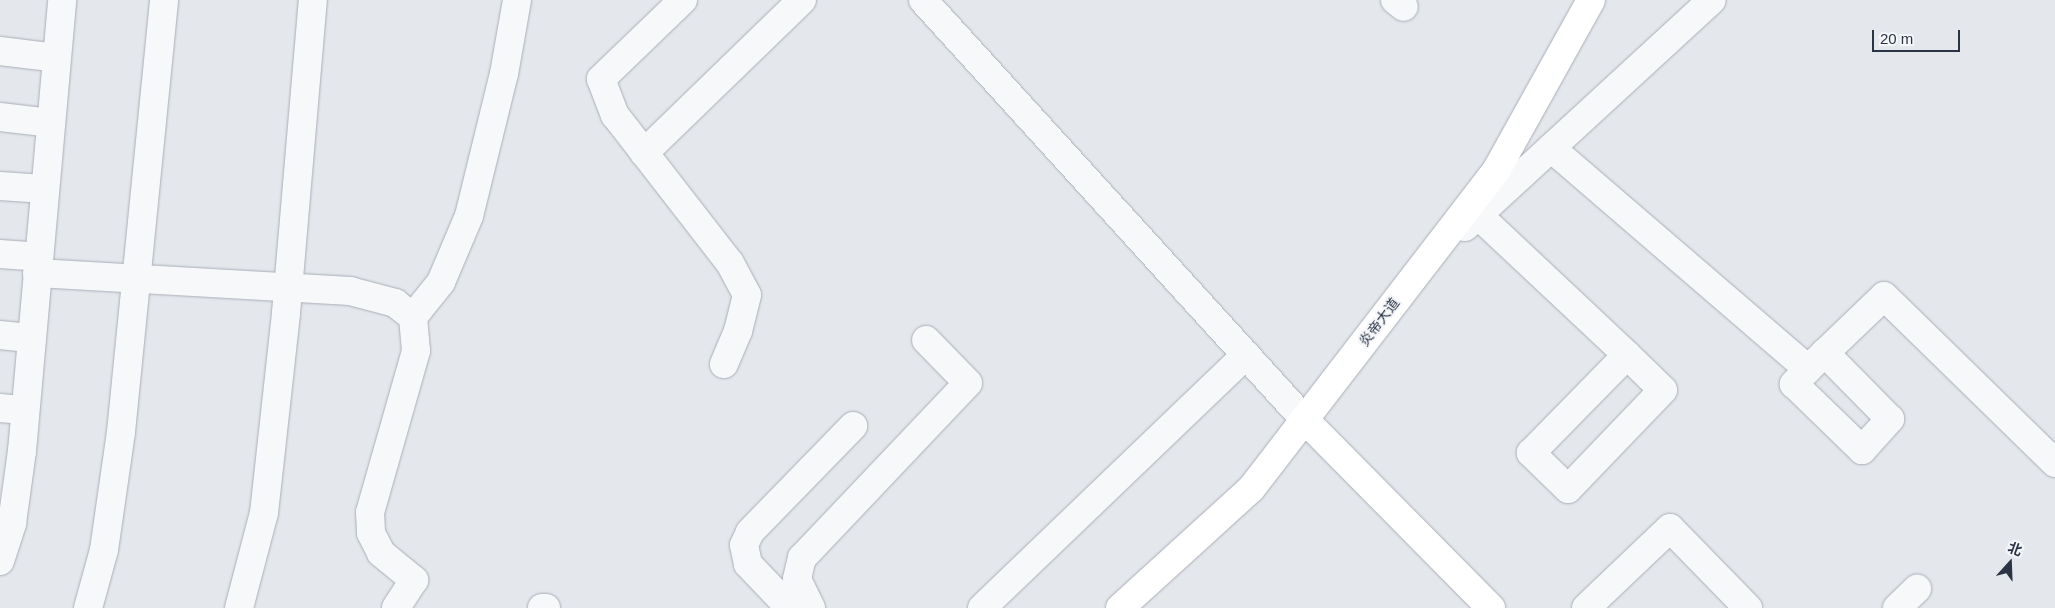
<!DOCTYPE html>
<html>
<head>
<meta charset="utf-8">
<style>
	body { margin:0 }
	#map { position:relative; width:2055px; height:608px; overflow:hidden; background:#e4e7ec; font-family:Arial,"Noto Sans SC",sans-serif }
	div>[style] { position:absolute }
	.roads { filter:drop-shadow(0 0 1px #a9aeb7) drop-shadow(0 0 1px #a9aeb7) }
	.minor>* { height:28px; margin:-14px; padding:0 14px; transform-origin:14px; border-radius:14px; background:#f7f8fa }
	.major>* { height:28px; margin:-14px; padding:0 14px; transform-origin:14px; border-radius:14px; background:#fff }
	span { translate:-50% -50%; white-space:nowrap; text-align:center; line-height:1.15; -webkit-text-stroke:4px #f4f6f9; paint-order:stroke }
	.street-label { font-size:14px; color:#2b3445 }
	.north { position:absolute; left:1985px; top:538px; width:50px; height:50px; -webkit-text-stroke:4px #f4f6f9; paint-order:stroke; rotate:20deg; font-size:14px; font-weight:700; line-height:20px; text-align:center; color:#2b3445 }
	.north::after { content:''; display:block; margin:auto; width:18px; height:22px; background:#2b3445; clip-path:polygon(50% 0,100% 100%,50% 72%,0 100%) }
	.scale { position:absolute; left:1872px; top:30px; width:88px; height:22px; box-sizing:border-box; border:2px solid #2b3445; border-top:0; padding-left:6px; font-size:15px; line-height:18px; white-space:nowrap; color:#2b3445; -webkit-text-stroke:4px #f4f6f9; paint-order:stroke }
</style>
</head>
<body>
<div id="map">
	<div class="roads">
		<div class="minor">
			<i style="left:683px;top:0;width:114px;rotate:136.1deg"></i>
			<i style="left:601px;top:79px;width:39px;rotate:69deg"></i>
			<i style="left:615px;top:115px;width:187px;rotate:52.2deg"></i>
			<i style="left:730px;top:263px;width:36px;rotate:62deg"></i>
			<i style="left:747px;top:295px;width:37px;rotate:104deg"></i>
			<i style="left:738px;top:331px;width:36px;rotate:113deg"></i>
			<i style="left:923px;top:0;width:566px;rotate:47.72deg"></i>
			<i style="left:1395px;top:0;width:11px;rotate:38deg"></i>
			<i style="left:0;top:51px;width:57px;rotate:7deg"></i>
			<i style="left:0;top:117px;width:51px;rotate:6.7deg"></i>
			<i style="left:1551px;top:148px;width:339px;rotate:40.7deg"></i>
			<i style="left:1808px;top:369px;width:105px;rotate:-43.8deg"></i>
			<i style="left:1884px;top:296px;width:239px;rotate:44.3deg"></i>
			<i style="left:644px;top:153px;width:220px;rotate:-44.1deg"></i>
			<i style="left:0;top:186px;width:45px;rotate:3.8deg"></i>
			<i style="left:1478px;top:215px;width:204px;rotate:43.2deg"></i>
			<i style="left:1627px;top:355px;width:50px;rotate:44.2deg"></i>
			<i style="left:1663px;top:390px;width:137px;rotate:133.8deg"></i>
			<i style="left:1568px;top:489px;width:52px;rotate:-135.8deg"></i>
			<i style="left:1531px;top:453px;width:137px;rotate:-45.6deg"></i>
			<i style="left:1465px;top:227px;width:335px;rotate:-42.6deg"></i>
			<i style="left:0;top:254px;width:39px;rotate:4deg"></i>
			<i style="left:37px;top:273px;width:314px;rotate:3.3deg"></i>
			<i style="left:350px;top:291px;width:47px;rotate:14.9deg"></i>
			<i style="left:395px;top:303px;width:23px;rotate:38deg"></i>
			<i style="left:413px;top:317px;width:34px;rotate:85deg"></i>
			<i style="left:416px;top:351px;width:167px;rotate:105.9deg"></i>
			<i style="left:370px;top:512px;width:21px;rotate:87deg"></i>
			<i style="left:371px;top:533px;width:22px;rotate:63deg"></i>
			<i style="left:381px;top:553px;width:43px;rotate:39.3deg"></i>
			<i style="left:414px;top:580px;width:33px;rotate:123deg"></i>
			<i style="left:413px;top:317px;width:45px;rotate:-51.3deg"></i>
			<i style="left:441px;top:282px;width:72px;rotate:-67deg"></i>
			<i style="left:469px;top:216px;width:146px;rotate:-76.2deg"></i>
			<i style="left:504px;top:74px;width:75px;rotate:-80deg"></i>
			<i style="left:0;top:335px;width:31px;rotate:6deg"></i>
			<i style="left:1808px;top:369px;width:21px;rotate:133deg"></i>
			<i style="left:1794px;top:384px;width:95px;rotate:44.1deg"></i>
			<i style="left:1862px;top:450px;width:42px;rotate:-47.9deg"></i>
			<i style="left:1890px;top:419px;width:93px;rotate:-134.6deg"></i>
			<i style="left:0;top:408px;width:24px;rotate:5deg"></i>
			<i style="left:0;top:561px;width:40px;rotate:-72deg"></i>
			<i style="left:12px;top:523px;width:73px;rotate:-82.1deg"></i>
			<i style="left:22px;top:451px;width:453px;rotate:-84.9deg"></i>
			<i style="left:88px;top:608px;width:60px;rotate:-74.6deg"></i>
			<i style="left:104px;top:550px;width:119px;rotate:-81.8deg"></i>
			<i style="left:121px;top:432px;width:434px;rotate:-84.3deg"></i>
			<i style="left:239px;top:608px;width:98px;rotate:-75.3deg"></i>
			<i style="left:264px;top:513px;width:201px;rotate:-83.7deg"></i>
			<i style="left:286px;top:313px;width:314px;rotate:-85.1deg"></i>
			<i style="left:542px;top:608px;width:4px"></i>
			<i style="left:790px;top:608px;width:61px;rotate:-133.7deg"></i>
			<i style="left:748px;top:564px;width:19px;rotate:-102deg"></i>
			<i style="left:744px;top:545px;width:14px;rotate:-65deg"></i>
			<i style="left:750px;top:532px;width:148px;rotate:-45.8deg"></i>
			<i style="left:811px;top:608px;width:32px;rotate:-116deg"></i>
			<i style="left:797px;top:579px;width:22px;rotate:-77deg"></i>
			<i style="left:802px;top:558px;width:241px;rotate:-46.5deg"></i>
			<i style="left:968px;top:383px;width:60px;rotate:-134.3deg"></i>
			<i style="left:982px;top:608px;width:366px;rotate:-43.8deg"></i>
			<i style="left:1586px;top:608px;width:116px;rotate:-43.6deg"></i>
			<i style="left:1670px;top:528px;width:112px;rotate:45.7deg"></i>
			<i style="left:1897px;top:608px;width:28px;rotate:-44deg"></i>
		</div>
		<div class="major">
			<i style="left:1304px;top:419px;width:266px;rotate:45.3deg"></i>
			<i style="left:1120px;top:608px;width:177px;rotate:-42.3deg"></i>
			<i style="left:1251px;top:489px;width:404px;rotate:-52.4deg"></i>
			<i style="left:1497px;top:169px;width:193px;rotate:-60.9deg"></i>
		</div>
	</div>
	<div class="street-label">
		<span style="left:1379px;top:322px;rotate:-53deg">炎帝大道</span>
	</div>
	<div class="north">北</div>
	<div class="scale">20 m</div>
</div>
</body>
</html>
